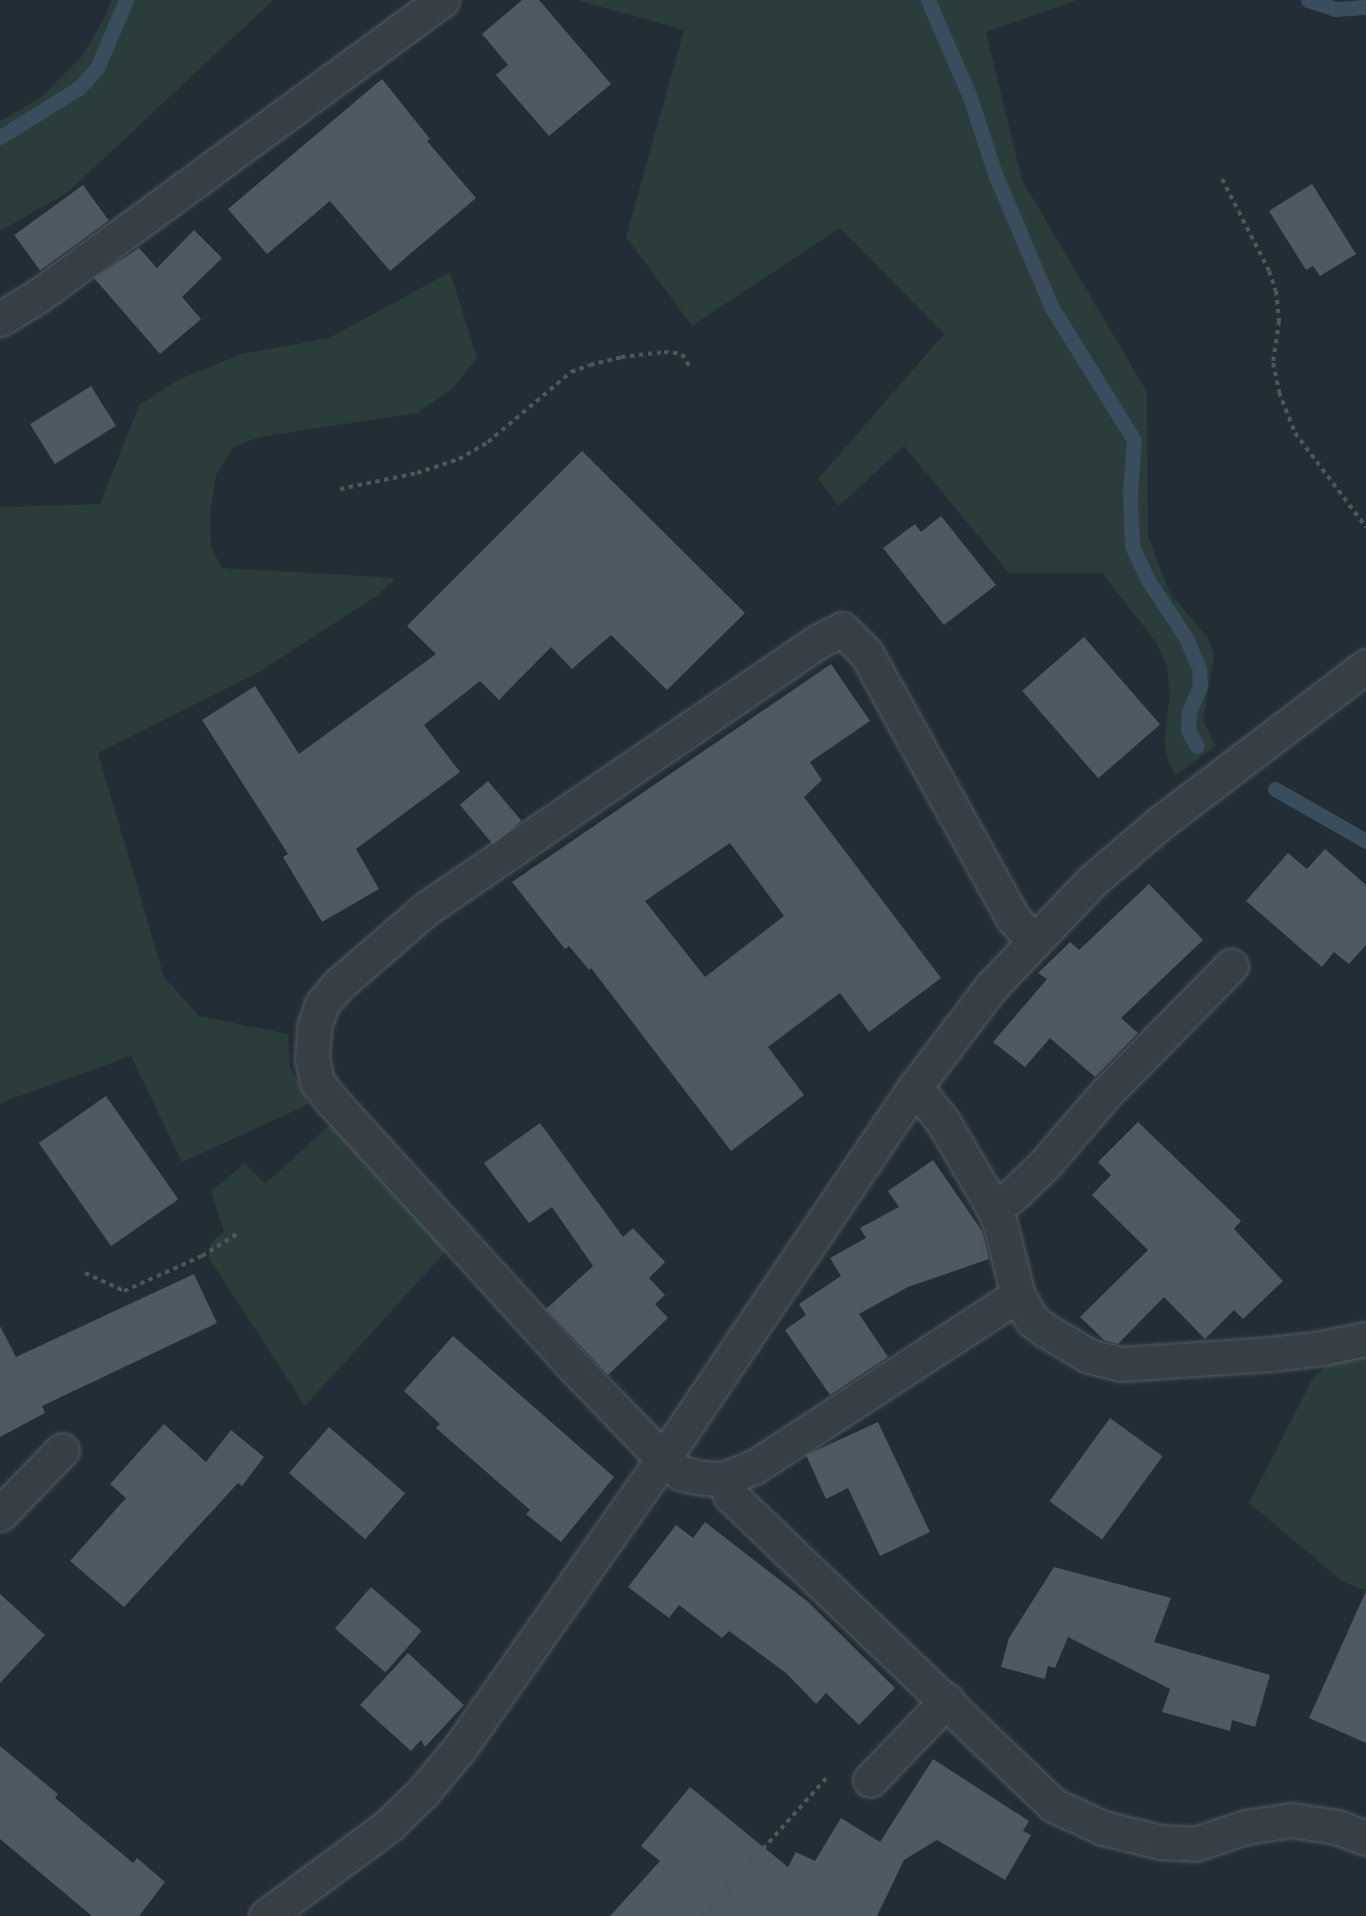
<!DOCTYPE html>
<html>
<head>
<meta charset="utf-8">
<style>
	body { margin:0 }
	#map { position:relative; width:1366px; height:1916px; overflow:hidden; background:#222d35; font-family:"PT Sans Narrow",sans-serif }
	div>[style] { position:absolute }
	.green>* { inset:0; background:#2a3d3b }
	.stream>* { height:15px; margin:-7.5px; padding:0 7.5px; transform-origin:7.5px; border-radius:7.5px; background:#394d5d }
	.building>* { inset:0; background:#4e5964; transform-origin:0 0 }
	.path>* { height:4px; margin-top:-2px; transform-origin:0; background:repeating-linear-gradient(90deg,#485a5a 0 4.5px,transparent 0 9px) }
	.roads { filter:drop-shadow(0 0 2px #535c64) drop-shadow(0 0 2px #535c64) }
	.minor>* { height:33px; margin:-16.5px; padding:0 16.5px; transform-origin:16.5px; border-radius:16.5px; background:#363e46 }
	span { translate:-50% -50%; white-space:nowrap; text-align:center; line-height:1.15; -webkit-text-stroke:4.5px #1b232a; paint-order:stroke }
</style>
</head>
<body>
<div id="map">
	<div class="green">
		<i style="clip-path:polygon(111px 0,273px 0,67px 193px,0 231px,0 121px,40px 98px,82px 56px,106px 15px)"></i>
		<i style="clip-path:polygon(577px 0,1077px 0,986px 32px,1022px 180px,1147px 392px,1148px 537px,1170px 593px,1208px 638px,1214px 655px,1203px 721px,1216px 746px,1175px 775px,1168px 761px,1164px 742px,1170px 695px,1167px 666px,1156px 642px,1102px 573px,1009px 573px,904px 446px,839px 506px,818px 479px,944px 334px,840px 228px,692px 326px,626px 237px,684px 30px)"></i>
		<i style="clip-path:polygon(450px 272px,477px 358px,452px 389px,417px 413px,259px 437px,233px 447px,216px 475px,210px 513px,211px 547px,222px 568px,396px 578px,378px 595px,259px 672px,98px 753px,164px 977px,199px 1016px,288px 1034px,290px 1067px,309px 1104px,182px 1162px,131px 1056px,0 1103px,0 507px,100px 504px,139px 405px,180px 379px,242px 354px,329px 338px)"></i>
		<i style="clip-path:polygon(334px 1121px,447px 1250px,305px 1406px,209px 1258px,210px 1244px,224px 1231px,211px 1191px,245px 1163px,265px 1184px)"></i>
		<i style="clip-path:polygon(1366px 1351px,1366px 1591px,1342px 1581px,1249px 1503px,1314px 1376px,1333px 1361px)"></i>
	</div>
	<div class="stream">
		<i style="left:928px;top:0;width:106px;rotate:66.6deg"></i>
		<i style="left:970px;top:97px;width:81px;rotate:72deg"></i>
		<i style="left:995px;top:174px;width:146px;rotate:67deg"></i>
		<i style="left:1052px;top:308px;width:155px;rotate:58.2deg"></i>
		<i style="left:1134px;top:440px;width:53px;rotate:94.3deg"></i>
		<i style="left:1130px;top:493px;width:53px;rotate:87.8deg"></i>
		<i style="left:1132px;top:546px;width:38px;rotate:65deg"></i>
		<i style="left:1148px;top:580px;width:69px;rotate:56.8deg"></i>
		<i style="left:1186px;top:638px;width:34px;rotate:67deg"></i>
		<i style="left:1199px;top:669px;width:17px;rotate:87deg"></i>
		<i style="left:1200px;top:686px;width:28px;rotate:113deg"></i>
		<i style="left:1189px;top:712px;width:18px;rotate:93deg"></i>
		<i style="left:1188px;top:730px;width:18px;rotate:61deg"></i>
		<i style="left:1308px;top:0;width:28px;rotate:18deg"></i>
		<i style="left:1335px;top:9px;width:31px;rotate:-4deg"></i>
		<i style="left:0;top:137px;width:93px;rotate:-31.8deg"></i>
		<i style="left:79px;top:88px;width:27px;rotate:-48deg"></i>
		<i style="left:97px;top:68px;width:74px;rotate:-66.9deg"></i>
		<i style="left:1275px;top:789px;width:105px;rotate:29.7deg"></i>
	</div>
	<div class="building">
		<i style="clip-path:polygon(522px 0,539px 0,611px 84px,549px 136px,496px 75px,508px 65px,482px 34px)"></i>
		<i style="clip-path:polygon(382px 79px,430px 139px,427px 141px,476px 198px,390px 271px,330px 201px,267px 254px,228px 209px)"></i>
		<i style="clip-path:polygon(1312px 184px,1356px 254px,1320px 276px,1313px 266px,1306px 270px,1269px 211px)"></i>
		<i style="left:83px;top:185px;width:44px;height:85px;rotate:54deg"></i>
		<i style="clip-path:polygon(194px 230px,222px 258px,182px 297px,201px 319px,160px 354px,94px 278px,139px 248px,157px 268px)"></i>
		<i style="left:91px;top:386px;width:47px;height:72px;rotate:58deg"></i>
		<i style="clip-path:polygon(582px 451px,745px 613px,667px 690px,611px 635px,572px 669px,551px 647px,499px 700px,480px 681px,424px 725px,460px 772px,356px 849px,379px 889px,322px 922px,283px 857px,288px 854px,202px 720px,255px 686px,299px 754px,436px 654px,407px 626px)"></i>
		<i style="clip-path:polygon(941px 516px,996px 585px,944px 625px,883px 548px,915px 524px,921px 532px)"></i>
		<i style="left:1084px;top:637px;width:116px;height:82px;rotate:49deg"></i>
		<i style="clip-path:polygon(evenodd,831px 664px,870px 721px,810px 762px,822px 780px,804px 797px,941px 978px,869px 1032px,840px 993px,768px 1047px,804px 1095px,731px 1151px,591px 968px,589px 970px,569px 946px,565px 949px,512px 882px,831px 664px,730px 843px,784px 916px,705px 977px,645px 901px,730px 843px)"></i>
		<i style="left:488px;top:781px;width:52px;height:37px;rotate:50deg"></i>
		<i style="clip-path:polygon(1325px 849px,1366px 885px,1366px 945px,1349px 964px,1334px 952px,1322px 967px,1246px 901px,1288px 853px,1307px 869px)"></i>
		<i style="clip-path:polygon(1149px 884px,1203px 940px,1121px 1018px,1138px 1033px,1095px 1077px,1050px 1038px,1025px 1067px,993px 1042px,1047px 979px,1038px 973px,1070px 942px,1079px 950px)"></i>
		<i style="left:106px;top:1096px;width:126px;height:82px;rotate:55deg"></i>
		<i style="clip-path:polygon(1138px 1122px,1241px 1221px,1234px 1229px,1283px 1281px,1243px 1319px,1234px 1310px,1205px 1339px,1164px 1297px,1118px 1344px,1104px 1340px,1080px 1317px,1148px 1250px,1092px 1195px,1111px 1175px,1098px 1162px)"></i>
		<i style="clip-path:polygon(540px 1123px,623px 1237px,633px 1228px,665px 1262px,649px 1278px,665px 1295px,655px 1304px,668px 1318px,608px 1375px,546px 1309px,593px 1266px,552px 1207px,529px 1223px,484px 1163px)"></i>
		<i style="clip-path:polygon(933px 1160px,982px 1231px,989px 1259px,908px 1287px,859px 1314px,888px 1357px,830px 1395px,785px 1330px,806px 1315px,799px 1304px,841px 1276px,830px 1258px,866px 1238px,860px 1228px,899px 1207px,888px 1191px)"></i>
		<i style="clip-path:polygon(194px 1274px,217px 1323px,42px 1406px,45px 1413px,0 1437px,0 1326px,16px 1357px)"></i>
		<i style="clip-path:polygon(453px 1336px,614px 1477px,561px 1542px,526px 1514px,530px 1510px,436px 1428px,440px 1424px,404px 1391px)"></i>
		<i style="left:1110px;top:1418px;width:65px;height:103px;rotate:36deg"></i>
		<i style="clip-path:polygon(878px 1422px,930px 1532px,880px 1556px,848px 1488px,826px 1499px,806px 1455px)"></i>
		<i style="clip-path:polygon(164px 1424px,206px 1462px,231px 1430px,264px 1457px,242px 1486px,238px 1483px,124px 1607px,70px 1561px,126px 1498px,110px 1484px)"></i>
		<i style="left:329px;top:1427px;width:101px;height:61px;rotate:41deg"></i>
		<i style="clip-path:polygon(705px 1522px,807px 1601px,895px 1688px,859px 1725px,826px 1693px,816px 1704px,786px 1673px,729px 1631px,722px 1638px,679px 1605px,669px 1618px,628px 1587px,676px 1525px,693px 1538px)"></i>
		<i style="clip-path:polygon(1054px 1567px,1171px 1598px,1154px 1642px,1270px 1675px,1255px 1727px,1232px 1720px,1230px 1731px,1162px 1712px,1170px 1689px,1068px 1637px,1055px 1668px,1048px 1666px,1045px 1679px,1001px 1667px,1009px 1638px)"></i>
		<i style="left:371px;top:1587px;width:67px;height:55px;rotate:41deg"></i>
		<i style="clip-path:polygon(1366px 1591px,1366px 1743px,1309px 1718px)"></i>
		<i style="clip-path:polygon(0 1594px,45px 1635px,0 1683px)"></i>
		<i style="clip-path:polygon(408px 1653px,464px 1705px,425px 1747px,421px 1740px,411px 1751px,360px 1705px)"></i>
		<i style="clip-path:polygon(0 1746px,58px 1794px,55px 1798px,133px 1863px,137px 1858px,165px 1882px,139px 1916px,92px 1916px,0 1839px)"></i>
		<i style="clip-path:polygon(933px 1759px,1029px 1821px,1023px 1831px,1031px 1835px,1005px 1880px,937px 1840px,904px 1860px,877px 1916px,610px 1916px,660px 1861px,641px 1846px,690px 1787px,788px 1867px,796px 1852px,815px 1861px,841px 1818px,880px 1842px)"></i>
	</div>
	<div class="path">
		<i style="left:1222px;top:179px;width:103px;rotate:62.9deg"></i>
		<i style="left:1269px;top:271px;width:21px;rotate:71deg"></i>
		<i style="left:1276px;top:291px;width:30px;rotate:84deg"></i>
		<i style="left:1279px;top:321px;width:42px;rotate:98.1deg"></i>
		<i style="left:1273px;top:363px;width:30px;rotate:78deg"></i>
		<i style="left:1279px;top:392px;width:44px;rotate:68.7deg"></i>
		<i style="left:1295px;top:433px;width:118px;rotate:52.9deg"></i>
		<i style="left:340px;top:489px;width:79px;rotate:-11.7deg"></i>
		<i style="left:417px;top:473px;width:44px;rotate:-18.4deg"></i>
		<i style="left:459px;top:459px;width:34px;rotate:-30deg"></i>
		<i style="left:488px;top:442px;width:109px;rotate:-40.1deg"></i>
		<i style="left:571px;top:372px;width:20px;rotate:-20deg"></i>
		<i style="left:590px;top:365px;width:32px;rotate:-14deg"></i>
		<i style="left:621px;top:357px;width:43px;rotate:-6.6deg"></i>
		<i style="left:664px;top:352px;width:18px;rotate:6deg"></i>
		<i style="left:682px;top:354px;width:14px;rotate:60deg"></i>
		<i style="left:85px;top:1273px;width:43px;rotate:24.8deg"></i>
		<i style="left:124px;top:1291px;width:85px;rotate:-24.2deg"></i>
		<i style="left:202px;top:1256px;width:41px;rotate:-32.2deg"></i>
		<i style="left:703px;top:1916px;width:188px;rotate:-48.2deg"></i>
	</div>
	<div class="roads">
		<div class="minor">
			<i style="left:0;top:319px;width:44px;rotate:-31.2deg"></i>
			<i style="left:38px;top:296px;width:501px;rotate:-36.23deg"></i>
			<i style="left:915px;top:1087px;width:43px;rotate:50.7deg"></i>
			<i style="left:942px;top:1120px;width:103px;rotate:59.7deg"></i>
			<i style="left:994px;top:1209px;width:16px;rotate:68deg"></i>
			<i style="left:1000px;top:1224px;width:73px;rotate:75.8deg"></i>
			<i style="left:1018px;top:1295px;width:315px;rotate:146.9deg"></i>
			<i style="left:754px;top:1467px;width:33px;rotate:159deg"></i>
			<i style="left:723px;top:1479px;width:21px;rotate:-177deg"></i>
			<i style="left:702px;top:1478px;width:22px;rotate:-167deg"></i>
			<i style="left:681px;top:1473px;width:23px;rotate:-142deg"></i>
			<i style="left:663px;top:1459px;width:127px;rotate:-134deg"></i>
			<i style="left:575px;top:1368px;width:361px;rotate:-132.3deg"></i>
			<i style="left:332px;top:1101px;width:24px;rotate:-128deg"></i>
			<i style="left:317px;top:1082px;width:24px;rotate:-102deg"></i>
			<i style="left:312px;top:1059px;width:32px;rotate:-86deg"></i>
			<i style="left:314px;top:1027px;width:24px;rotate:-71deg"></i>
			<i style="left:322px;top:1004px;width:25px;rotate:-50deg"></i>
			<i style="left:338px;top:985px;width:118px;rotate:-40.9deg"></i>
			<i style="left:427px;top:908px;width:472px;rotate:-34.3deg"></i>
			<i style="left:817px;top:642px;width:28px;rotate:-27deg"></i>
			<i style="left:842px;top:629px;width:34px;rotate:45deg"></i>
			<i style="left:866px;top:653px;width:303px;rotate:61deg"></i>
			<i style="left:1013px;top:918px;width:30px;rotate:49deg"></i>
			<i style="left:994px;top:1209px;width:26px;rotate:-37deg"></i>
			<i style="left:1015px;top:1193px;width:40px;rotate:-44deg"></i>
			<i style="left:1044px;top:1165px;width:96px;rotate:-49.2deg"></i>
			<i style="left:1107px;top:1092px;width:177px;rotate:-45.5deg"></i>
			<i style="left:1018px;top:1295px;width:29px;rotate:61deg"></i>
			<i style="left:1032px;top:1320px;width:16px;rotate:38deg"></i>
			<i style="left:1045px;top:1330px;width:51px;rotate:30.6deg"></i>
			<i style="left:1089px;top:1356px;width:33px;rotate:14deg"></i>
			<i style="left:1121px;top:1364px;width:149px;rotate:-3.8deg"></i>
			<i style="left:1270px;top:1354px;width:52px;rotate:-6.6deg"></i>
			<i style="left:1322px;top:1348px;width:45px;rotate:-11.6deg"></i>
			<i style="left:723px;top:1479px;width:19px;rotate:65deg"></i>
			<i style="left:731px;top:1496px;width:446px;rotate:43.8deg"></i>
			<i style="left:1053px;top:1805px;width:55px;rotate:24.7deg"></i>
			<i style="left:1103px;top:1828px;width:59px;rotate:13.8deg"></i>
			<i style="left:1160px;top:1842px;width:35px;rotate:3deg"></i>
			<i style="left:1195px;top:1844px;width:54px;rotate:-18.4deg"></i>
			<i style="left:1246px;top:1827px;width:46px;rotate:-8.8deg"></i>
			<i style="left:1291px;top:1820px;width:47px;rotate:8.7deg"></i>
			<i style="left:1337px;top:1827px;width:31px;rotate:21deg"></i>
			<i style="left:0;top:1514px;width:89px;rotate:-45.9deg"></i>
			<i style="left:870px;top:1780px;width:111px;rotate:-46.1deg"></i>
			<i style="left:266px;top:1916px;width:152px;rotate:-36.4deg"></i>
			<i style="left:388px;top:1826px;width:49px;rotate:-44.2deg"></i>
			<i style="left:423px;top:1792px;width:56px;rotate:-50.1deg"></i>
			<i style="left:459px;top:1749px;width:355px;rotate:-54.9deg"></i>
			<i style="left:663px;top:1459px;width:449px;rotate:-55.9deg"></i>
			<i style="left:915px;top:1087px;width:127px;rotate:-52.7deg"></i>
			<i style="left:992px;top:986px;width:145px;rotate:-46.4deg"></i>
			<i style="left:1092px;top:881px;width:89px;rotate:-40.5deg"></i>
			<i style="left:1160px;top:823px;width:259px;rotate:-37.3deg"></i>
		</div>
	</div>
</div>
</body>
</html>
